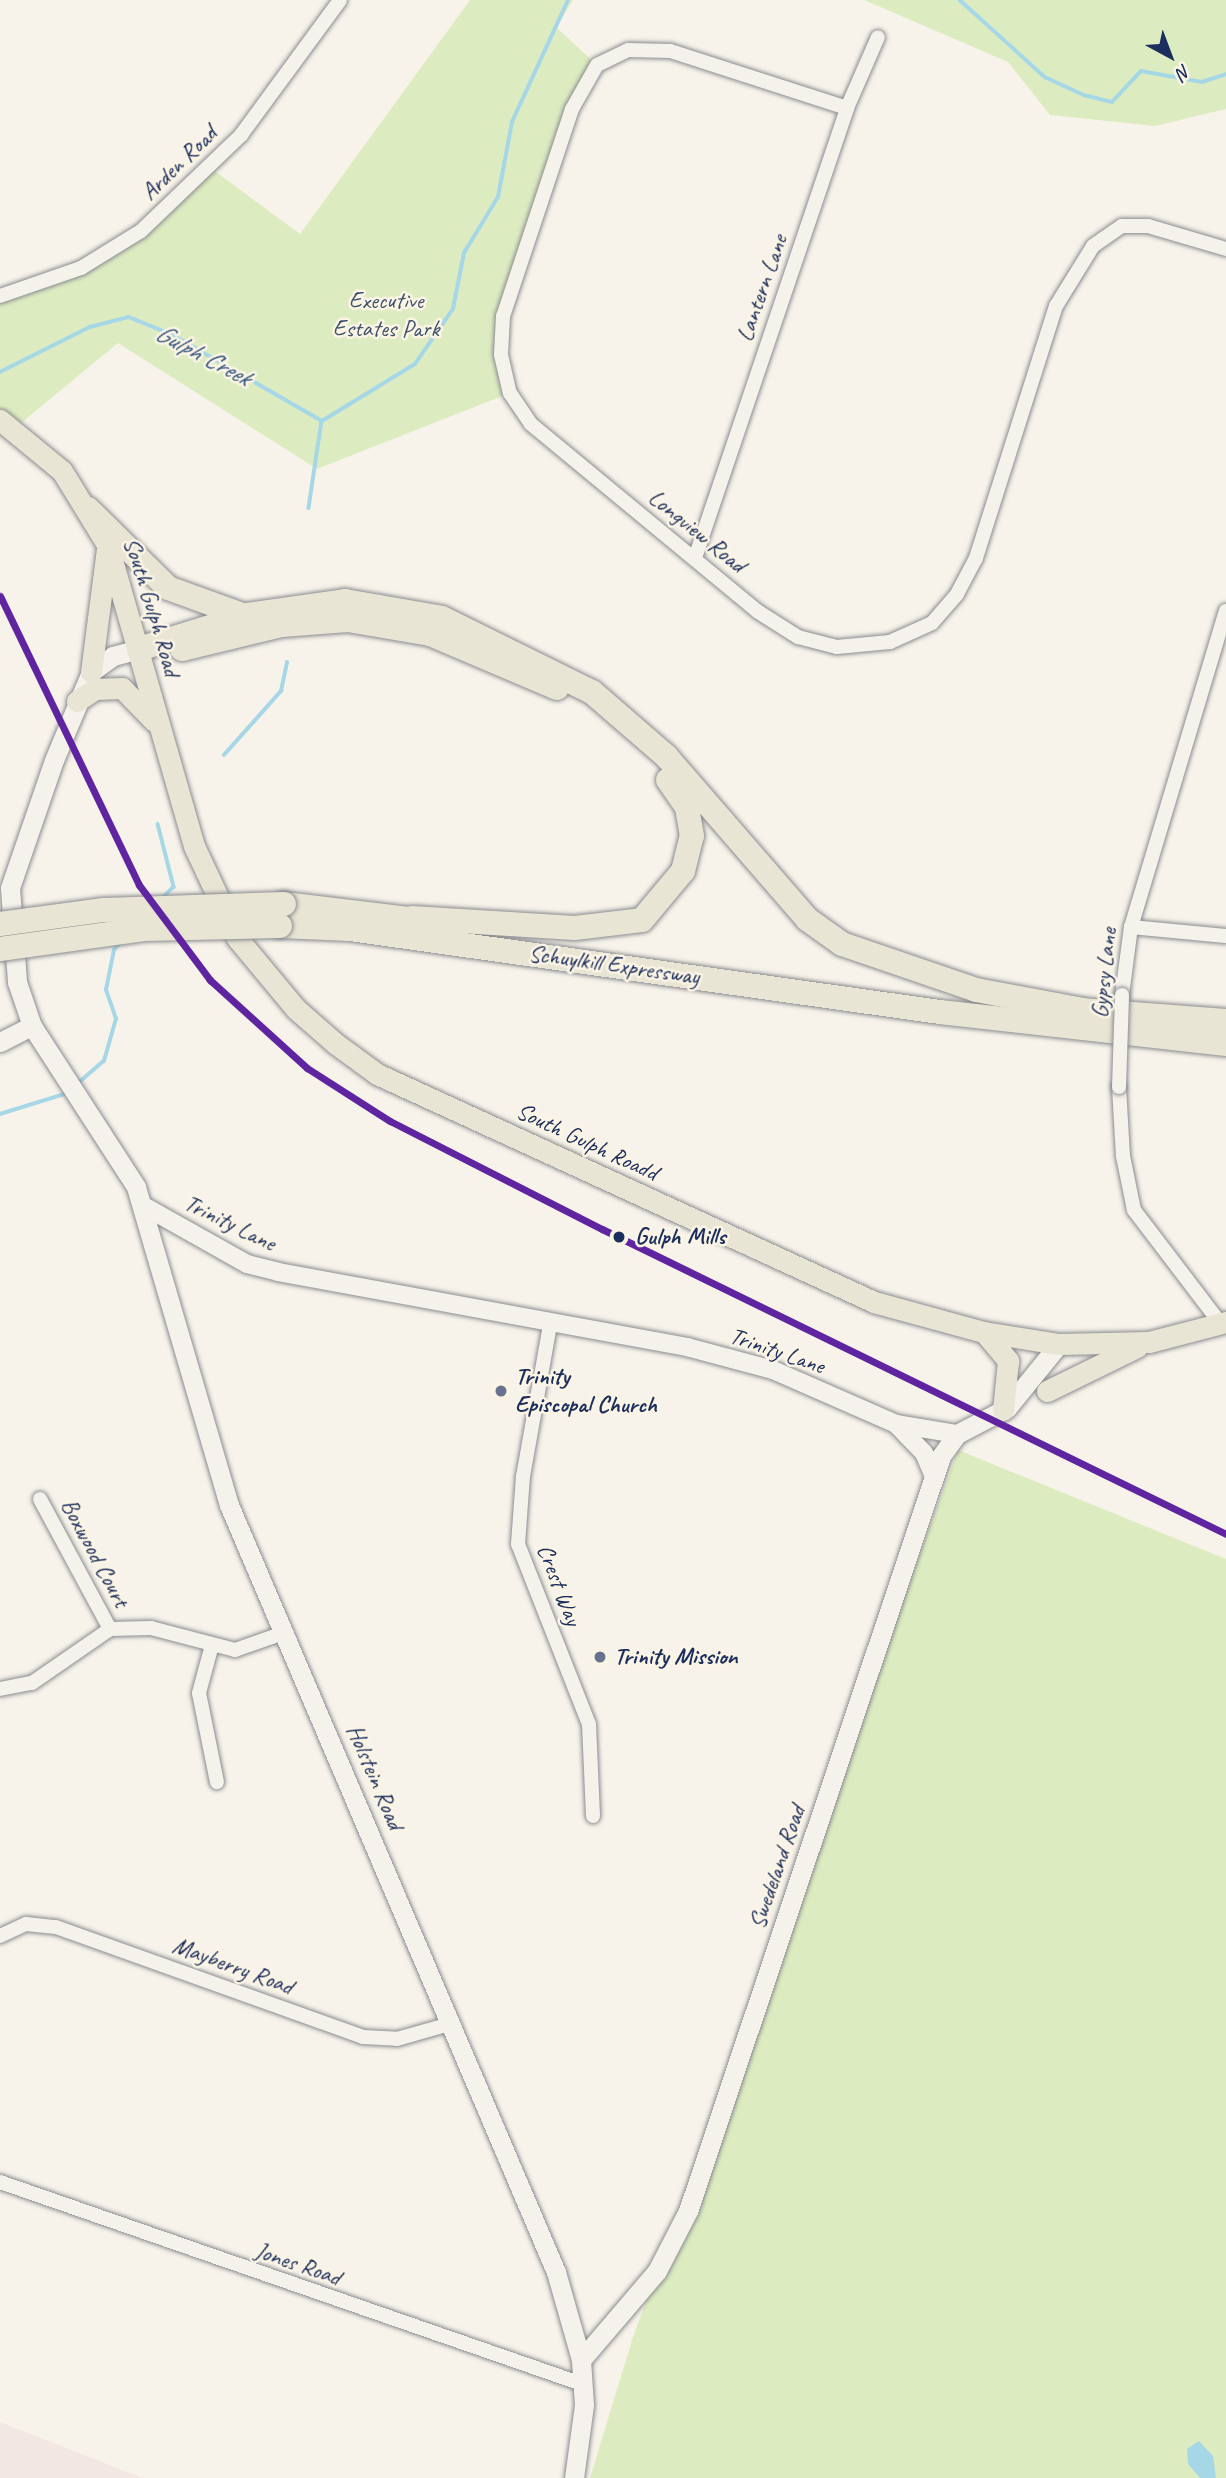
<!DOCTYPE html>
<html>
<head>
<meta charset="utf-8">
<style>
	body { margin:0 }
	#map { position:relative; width:1226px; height:2478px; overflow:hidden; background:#f7f3ea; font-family:Caveat,sans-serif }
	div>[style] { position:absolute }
	.built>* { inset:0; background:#f3e7e4 }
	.green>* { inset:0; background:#ddecc0 }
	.water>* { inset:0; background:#a6d7e6 }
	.stream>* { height:3.5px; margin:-1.75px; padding:0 1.75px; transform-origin:1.75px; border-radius:1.75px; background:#a6d7e6 }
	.roads { filter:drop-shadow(0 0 2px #8a8c91) drop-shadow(0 0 2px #8a8c91) }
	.minor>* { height:14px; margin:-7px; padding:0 7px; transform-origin:7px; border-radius:7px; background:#f5f2ec }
	.tertiary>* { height:18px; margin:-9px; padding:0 9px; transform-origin:9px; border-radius:9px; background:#f5f2ec }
	.secondary>* { height:19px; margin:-9.5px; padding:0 9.5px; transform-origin:9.5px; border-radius:9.5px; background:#f5f2ec }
	.primary>* { height:21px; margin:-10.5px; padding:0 10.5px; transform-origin:10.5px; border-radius:10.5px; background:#e9e5d4 }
	.motorway>* { height:24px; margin:-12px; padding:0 12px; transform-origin:12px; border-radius:12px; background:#e9e5d4 }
	.bridges { filter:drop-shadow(0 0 2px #8a8c91) drop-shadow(0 0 2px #8a8c91) }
	.minor-bridge>* { height:14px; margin:-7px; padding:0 7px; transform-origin:7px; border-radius:7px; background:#f5f2ec }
	.motorway-bridge>* { height:24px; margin:-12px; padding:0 12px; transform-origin:12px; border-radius:12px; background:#e9e5d4 }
	.rail-1>* { height:7px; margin:-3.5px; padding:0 3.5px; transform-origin:3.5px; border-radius:3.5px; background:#5f249f }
	.dots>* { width:19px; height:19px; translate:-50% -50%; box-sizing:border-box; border:4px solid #fcf5e5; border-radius:50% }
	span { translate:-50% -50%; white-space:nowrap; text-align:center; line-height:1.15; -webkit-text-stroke:5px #fcf5e5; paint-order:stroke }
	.street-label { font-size:24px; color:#1b2f5e }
	.park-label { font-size:24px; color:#3e546b }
	.stop-label { font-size:24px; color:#1b2f5e; font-weight:700 }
	.left { translate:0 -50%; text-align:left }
	.poi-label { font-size:24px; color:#1b2f5e; font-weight:700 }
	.water-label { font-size:26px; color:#355680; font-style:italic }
	.north { position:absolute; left:1135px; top:21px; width:70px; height:70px; -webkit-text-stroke:5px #fcf5e5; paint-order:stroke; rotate:139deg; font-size:19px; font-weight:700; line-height:28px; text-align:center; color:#1b2f5e }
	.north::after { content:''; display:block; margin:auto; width:24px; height:32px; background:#1b2f5e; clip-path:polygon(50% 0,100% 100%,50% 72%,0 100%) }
</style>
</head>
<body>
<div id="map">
	<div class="built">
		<i style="clip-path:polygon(0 2422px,143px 2478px,0 2478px)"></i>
	</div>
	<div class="green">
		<i style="clip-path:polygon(470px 0,573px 0,556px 27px,597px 65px,572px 109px,503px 316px,510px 393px,317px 469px,118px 343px,15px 428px,0 420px,0 296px,141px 231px,208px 166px,300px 234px)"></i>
		<i style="clip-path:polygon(864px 0,1226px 0,1226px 109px,1155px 126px,1050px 115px,1008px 62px)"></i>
		<i style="clip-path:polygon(958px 1450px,1226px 1559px,1226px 2478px,590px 2478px,633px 2337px)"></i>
	</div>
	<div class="water">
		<i style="clip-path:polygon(1199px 2441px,1213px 2456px,1216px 2478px,1200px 2478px,1188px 2464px,1187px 2449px)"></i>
	</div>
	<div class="stream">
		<i style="left:960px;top:0;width:115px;rotate:42.2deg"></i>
		<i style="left:1045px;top:77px;width:43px;rotate:24.8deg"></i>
		<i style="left:1084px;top:95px;width:29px;rotate:14deg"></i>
		<i style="left:1112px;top:102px;width:42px;rotate:-46.9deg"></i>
		<i style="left:1141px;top:71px;width:62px;rotate:10.2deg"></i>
		<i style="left:1202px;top:82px;width:25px;rotate:-18deg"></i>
		<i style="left:0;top:372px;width:101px;rotate:-26.6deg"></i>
		<i style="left:90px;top:327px;width:40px;rotate:-14.4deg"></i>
		<i style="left:129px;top:317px;width:45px;rotate:22deg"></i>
		<i style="left:171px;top:334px;width:174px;rotate:29.9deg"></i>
		<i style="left:322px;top:421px;width:88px;rotate:98.5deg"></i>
		<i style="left:322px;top:421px;width:109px;rotate:-31.5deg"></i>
		<i style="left:415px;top:364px;width:67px;rotate:-55.4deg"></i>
		<i style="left:453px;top:309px;width:57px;rotate:-78.9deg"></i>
		<i style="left:464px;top:253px;width:66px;rotate:-58.7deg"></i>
		<i style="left:498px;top:197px;width:76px;rotate:-79.4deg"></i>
		<i style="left:512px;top:122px;width:134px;rotate:-65.3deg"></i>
		<i style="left:224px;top:755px;width:86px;rotate:-48.3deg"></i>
		<i style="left:281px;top:691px;width:29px;rotate:-78deg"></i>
		<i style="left:158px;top:824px;width:65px;rotate:75.7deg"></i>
		<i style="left:174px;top:887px;width:14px;rotate:135deg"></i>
		<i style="left:76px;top:1085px;width:37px;rotate:-41deg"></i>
		<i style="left:104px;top:1061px;width:44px;rotate:-74.1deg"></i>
		<i style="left:116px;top:1019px;width:31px;rotate:-109deg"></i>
		<i style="left:106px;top:990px;width:41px;rotate:-78.7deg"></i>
		<i style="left:114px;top:950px;width:12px;rotate:-48deg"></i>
		<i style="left:0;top:1114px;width:71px;rotate:-17.2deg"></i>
	</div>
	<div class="roads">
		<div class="minor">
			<i style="left:847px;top:108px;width:186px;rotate:-162.1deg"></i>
			<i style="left:670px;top:51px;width:42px;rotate:-178.6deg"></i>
			<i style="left:628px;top:50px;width:34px;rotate:154deg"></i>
			<i style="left:597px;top:65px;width:51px;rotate:119.6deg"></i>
			<i style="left:572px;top:109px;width:218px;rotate:108.4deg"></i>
			<i style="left:503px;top:316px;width:39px;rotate:93deg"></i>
			<i style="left:501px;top:355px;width:39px;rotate:77deg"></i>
			<i style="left:510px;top:393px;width:37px;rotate:56deg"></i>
			<i style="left:531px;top:424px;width:293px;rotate:39.6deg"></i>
			<i style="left:757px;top:611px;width:49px;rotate:32.4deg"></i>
			<i style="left:798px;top:637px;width:40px;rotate:14.4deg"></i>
			<i style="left:837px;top:647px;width:53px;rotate:-5.4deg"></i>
			<i style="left:890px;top:642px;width:46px;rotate:-24.3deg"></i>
			<i style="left:932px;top:623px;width:38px;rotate:-49deg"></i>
			<i style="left:957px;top:594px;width:41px;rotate:-62.2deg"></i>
			<i style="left:976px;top:558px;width:264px;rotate:-72.4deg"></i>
			<i style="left:1056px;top:306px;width:70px;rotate:-58.3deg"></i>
			<i style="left:1093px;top:246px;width:35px;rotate:-35deg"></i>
			<i style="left:1122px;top:226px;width:26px"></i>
			<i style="left:1148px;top:226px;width:81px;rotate:16.4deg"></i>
			<i style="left:0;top:296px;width:86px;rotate:-19.1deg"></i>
			<i style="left:81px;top:268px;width:70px;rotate:-31.7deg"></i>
			<i style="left:141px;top:231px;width:139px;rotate:-43.8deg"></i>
			<i style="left:241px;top:135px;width:167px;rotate:-53.7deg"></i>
			<i style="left:696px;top:555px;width:472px;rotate:-71.3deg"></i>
			<i style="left:847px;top:108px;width:77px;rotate:-66.4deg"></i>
			<i style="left:1131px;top:927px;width:95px;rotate:5.4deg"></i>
			<i style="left:1122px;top:995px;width:69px;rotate:-82.5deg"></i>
			<i style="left:1131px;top:927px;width:330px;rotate:-73.3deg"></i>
			<i style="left:1119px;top:1087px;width:69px;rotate:86.7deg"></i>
			<i style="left:1123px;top:1156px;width:55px;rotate:78.5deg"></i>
			<i style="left:1134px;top:1210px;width:142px;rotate:52.7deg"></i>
			<i style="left:550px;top:1325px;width:153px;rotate:100.1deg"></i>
			<i style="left:523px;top:1476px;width:68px;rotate:94.2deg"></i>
			<i style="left:518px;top:1544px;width:193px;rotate:68.5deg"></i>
			<i style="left:589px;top:1724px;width:92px;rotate:87.5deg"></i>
			<i style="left:40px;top:1499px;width:148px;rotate:61.7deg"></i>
			<i style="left:212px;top:1645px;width:50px;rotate:105.2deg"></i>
			<i style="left:199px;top:1693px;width:91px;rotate:78.6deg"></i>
			<i style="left:0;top:1689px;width:33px;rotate:-11deg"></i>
			<i style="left:32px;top:1683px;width:95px;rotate:-34.7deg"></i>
			<i style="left:110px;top:1629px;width:41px;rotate:-1.4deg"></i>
			<i style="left:151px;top:1628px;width:87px;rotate:14.7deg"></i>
			<i style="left:235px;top:1650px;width:54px;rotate:-19.4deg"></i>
			<i style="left:0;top:1936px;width:29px;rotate:-25deg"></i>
			<i style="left:26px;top:1924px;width:30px;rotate:6deg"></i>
			<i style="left:56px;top:1927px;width:326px;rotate:19.7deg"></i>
			<i style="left:363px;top:2037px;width:34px;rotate:3deg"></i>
			<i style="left:397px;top:2039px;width:58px;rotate:-15.9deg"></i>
			<i style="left:0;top:2182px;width:616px;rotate:19.14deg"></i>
		</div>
		<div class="tertiary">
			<i style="left:144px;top:1206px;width:118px;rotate:29.4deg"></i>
			<i style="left:247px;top:1264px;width:32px;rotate:14deg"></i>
			<i style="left:278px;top:1272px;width:416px;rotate:10.4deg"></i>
			<i style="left:687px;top:1347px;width:89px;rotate:15deg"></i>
			<i style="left:773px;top:1370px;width:134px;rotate:23.7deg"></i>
			<i style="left:896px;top:1424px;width:62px;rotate:9.3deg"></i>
			<i style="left:896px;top:1424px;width:40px;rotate:46deg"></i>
			<i style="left:924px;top:1453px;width:25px;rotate:67deg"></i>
		</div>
		<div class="secondary">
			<i style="left:139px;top:649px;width:27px;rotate:165deg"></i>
			<i style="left:113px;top:656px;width:27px;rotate:144deg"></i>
			<i style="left:91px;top:672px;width:95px;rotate:112.8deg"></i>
			<i style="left:54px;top:760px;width:135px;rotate:109deg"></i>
			<i style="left:10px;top:888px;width:94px;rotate:85.7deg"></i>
			<i style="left:17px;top:982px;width:46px;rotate:71.2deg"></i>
			<i style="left:32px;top:1026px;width:192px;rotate:57.1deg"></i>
			<i style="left:136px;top:1187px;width:331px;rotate:73.7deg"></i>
			<i style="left:229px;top:1505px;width:834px;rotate:66.91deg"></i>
			<i style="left:556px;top:2272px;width:91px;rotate:74.1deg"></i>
			<i style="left:581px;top:2360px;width:45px;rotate:86.2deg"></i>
			<i style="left:584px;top:2405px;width:74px;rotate:97.8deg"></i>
			<i style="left:0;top:1042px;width:36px;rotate:-27deg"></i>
			<i style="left:581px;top:2360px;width:117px;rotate:-49.5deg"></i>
			<i style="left:657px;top:2271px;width:68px;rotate:-62.7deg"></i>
			<i style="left:688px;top:2211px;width:796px;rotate:-71.47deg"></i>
			<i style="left:941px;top:1456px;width:27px;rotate:-54deg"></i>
			<i style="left:957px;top:1434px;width:56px;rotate:-27.5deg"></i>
			<i style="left:1007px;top:1408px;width:82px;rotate:-50.9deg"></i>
		</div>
		<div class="primary">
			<i style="left:0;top:420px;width:80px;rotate:39.4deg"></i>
			<i style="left:62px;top:471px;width:88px;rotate:58.5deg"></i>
			<i style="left:108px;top:546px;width:312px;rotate:74deg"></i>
			<i style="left:194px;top:846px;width:102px;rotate:64.9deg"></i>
			<i style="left:237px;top:938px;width:92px;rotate:50.3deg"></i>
			<i style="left:296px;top:1009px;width:53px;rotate:41.2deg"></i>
			<i style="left:336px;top:1044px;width:51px;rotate:36.2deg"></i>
			<i style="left:377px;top:1074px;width:547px;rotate:24.64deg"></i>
			<i style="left:874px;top:1302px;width:114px;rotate:15.3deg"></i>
			<i style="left:984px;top:1332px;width:76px;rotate:9.1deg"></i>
			<i style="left:1059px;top:1344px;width:90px;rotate:-1.3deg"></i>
			<i style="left:1149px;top:1342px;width:80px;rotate:-14.6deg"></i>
			<i style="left:91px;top:672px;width:125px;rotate:-82.6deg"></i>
			<i style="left:77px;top:701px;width:22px;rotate:-34deg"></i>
			<i style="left:95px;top:689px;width:27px;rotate:-2deg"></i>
			<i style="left:122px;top:688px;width:46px;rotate:45.9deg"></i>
			<i style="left:984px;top:1332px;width:38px;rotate:50deg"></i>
			<i style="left:1008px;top:1361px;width:49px;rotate:95.8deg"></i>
			<i style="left:1047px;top:1391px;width:100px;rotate:-26.1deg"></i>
		</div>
		<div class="motorway">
			<i style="left:88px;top:509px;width:112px;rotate:44.6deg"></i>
			<i style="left:168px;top:588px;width:77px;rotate:19.9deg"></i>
			<i style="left:139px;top:649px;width:114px;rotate:-17.3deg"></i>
			<i style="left:248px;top:615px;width:98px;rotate:-8.2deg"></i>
			<i style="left:345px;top:601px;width:98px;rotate:9.9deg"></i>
			<i style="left:442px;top:618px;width:167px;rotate:26.3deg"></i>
			<i style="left:592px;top:692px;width:98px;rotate:40.9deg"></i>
			<i style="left:666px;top:756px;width:216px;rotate:49.1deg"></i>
			<i style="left:807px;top:919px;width:43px;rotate:35.5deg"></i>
			<i style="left:842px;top:944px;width:142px;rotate:18.9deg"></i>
			<i style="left:976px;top:990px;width:120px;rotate:10.6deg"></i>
			<i style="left:182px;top:649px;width:103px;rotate:-13.5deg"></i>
			<i style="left:282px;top:625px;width:66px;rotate:-4.3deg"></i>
			<i style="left:348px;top:620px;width:83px;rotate:9.7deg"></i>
			<i style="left:430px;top:634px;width:138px;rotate:23deg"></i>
			<i style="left:284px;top:904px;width:144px;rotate:6.8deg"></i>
			<i style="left:412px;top:918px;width:163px;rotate:3.5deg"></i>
			<i style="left:575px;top:928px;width:67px;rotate:-6.8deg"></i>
			<i style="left:642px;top:920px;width:64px;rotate:-50.1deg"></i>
			<i style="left:683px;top:871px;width:36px;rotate:-76deg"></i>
			<i style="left:692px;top:836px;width:29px;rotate:-100deg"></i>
			<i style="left:687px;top:807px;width:33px;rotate:-125deg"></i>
			<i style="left:280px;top:926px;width:70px;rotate:2.5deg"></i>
			<i style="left:350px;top:929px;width:596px;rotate:8.01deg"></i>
			<i style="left:940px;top:1012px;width:288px;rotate:6.4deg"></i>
			<i style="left:1080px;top:1010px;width:146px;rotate:4.3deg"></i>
		</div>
	</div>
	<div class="bridges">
		<div class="minor-bridge">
			<i style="left:1119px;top:1087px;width:92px;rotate:-88.1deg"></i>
		</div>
		<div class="motorway-bridge">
			<i style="left:0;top:924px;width:105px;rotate:-7.7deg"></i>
			<i style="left:104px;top:910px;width:180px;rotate:-1.9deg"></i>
			<i style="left:0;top:949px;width:145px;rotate:-7.9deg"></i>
			<i style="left:144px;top:929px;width:136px;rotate:-1.3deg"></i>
		</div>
	</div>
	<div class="rail-1">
		<i style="left:0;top:596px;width:321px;rotate:64.3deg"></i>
		<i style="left:139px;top:885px;width:119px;rotate:53.2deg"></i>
		<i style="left:210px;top:980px;width:131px;rotate:42.2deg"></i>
		<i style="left:307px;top:1068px;width:98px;rotate:32.6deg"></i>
		<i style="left:390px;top:1121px;width:238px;rotate:27deg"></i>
		<i style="left:602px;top:1229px;width:695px;rotate:26.05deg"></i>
	</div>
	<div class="dots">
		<i style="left:619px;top:1237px;background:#1b2f5e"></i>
		<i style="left:501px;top:1391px;background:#68748f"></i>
		<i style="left:600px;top:1657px;background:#68748f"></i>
	</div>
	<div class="street-label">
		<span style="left:179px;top:163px;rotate:-44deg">Arden Road</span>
		<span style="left:762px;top:288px;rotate:-71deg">Lantern Lane</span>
		<span style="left:697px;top:531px;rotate:39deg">Longview Road</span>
		<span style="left:152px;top:607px;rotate:73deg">South Gulph Road</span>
		<span style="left:614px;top:965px;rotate:8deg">Schuylkill Expressway</span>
		<span style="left:1104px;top:973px;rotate:-84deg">Gypsy Lane</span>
		<span style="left:587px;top:1142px;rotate:25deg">South Gulph Roadd</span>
		<span style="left:230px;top:1223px;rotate:26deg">Trinity Lane</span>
		<span style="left:777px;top:1351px;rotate:19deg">Trinity Lane</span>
		<span style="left:95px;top:1553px;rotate:62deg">Boxwood Court</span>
		<span style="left:559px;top:1585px;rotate:69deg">Crest Way</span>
		<span style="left:375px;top:1777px;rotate:67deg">Holstein Road</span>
		<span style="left:777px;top:1867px;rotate:-71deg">Swedeland Road</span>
		<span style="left:233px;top:1966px;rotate:20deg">Mayberry Road</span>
		<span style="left:298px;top:2264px;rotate:19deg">Jones Road</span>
	</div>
	<div class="park-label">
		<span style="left:386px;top:315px">Executive<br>Estates Park</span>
	</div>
	<div class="stop-label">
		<span class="left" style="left:635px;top:1237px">Gulph Mills</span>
	</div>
	<div class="poi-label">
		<span class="left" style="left:515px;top:1391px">Trinity<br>Episcopal Church</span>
		<span class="left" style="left:614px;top:1657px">Trinity Mission</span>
	</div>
	<div class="water-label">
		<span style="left:203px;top:355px;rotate:28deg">Gulph Creek</span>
	</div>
	<div class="north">N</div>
</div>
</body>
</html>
